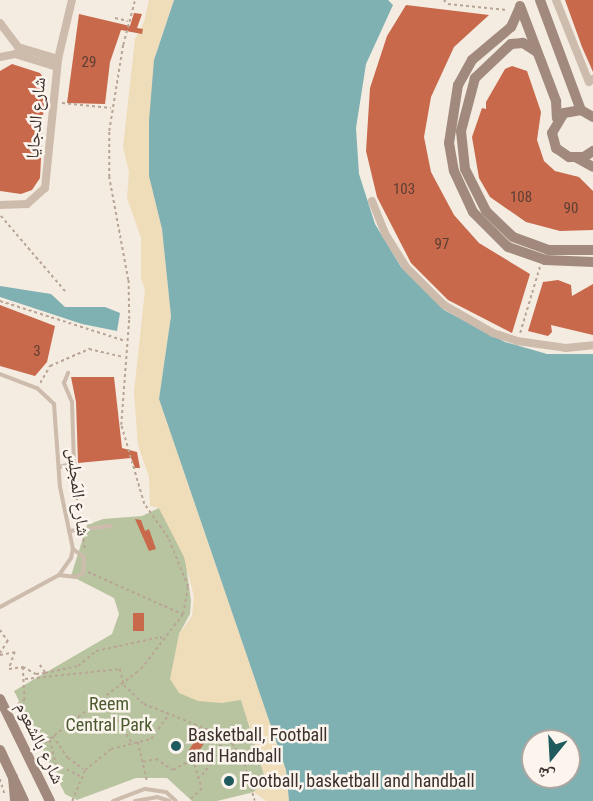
<!DOCTYPE html>
<html>
<head>
<meta charset="utf-8">
<style>
	body { margin:0 }
	#map { position:relative; width:593px; height:801px; overflow:hidden; background:#f4ebe1; font-family:"Roboto Condensed","Noto Naskh Arabic",sans-serif }
	div>[style] { position:absolute }
	.green>* { inset:0; background:#b8c4a0 }
	.sand>* { inset:0; background:#efdcb8 }
	.water>* { inset:0; background:#7fb0b2 }
	.building>* { inset:0; background:#c8694b; transform-origin:0 0 }
	.path>* { height:1.5px; margin-top:-0.75px; transform-origin:0; background:repeating-linear-gradient(90deg,#b9a596 0 3px,transparent 0 6px) }
	.lane>* { height:4px; margin:-2px; padding:0 2px; transform-origin:2px; border-radius:2px; background:#cdbbac }
	.street>* { height:8px; margin:-4px; padding:0 4px; transform-origin:4px; border-radius:4px; background:#cdbbac }
	.secondary>* { height:10px; margin:-5px; padding:0 5px; transform-origin:5px; border-radius:5px; background:#a18a7d }
	.secondary-bridge>* { height:10px; margin:-5px; padding:0 5px; transform-origin:5px; border-radius:5px; background:#a18a7d }
	.dots>* { width:16px; height:16px; translate:-50% -50%; box-sizing:border-box; border:3px solid #fbf5ee; border-radius:50% }
	span { translate:-50% -50%; white-space:nowrap; text-align:center; line-height:1.15; -webkit-text-stroke:5px #fbf5ee; paint-order:stroke }
	.number-label { font-size:15px; color:#5e3e33 }
	.number-label span { -webkit-text-stroke-width:0 }
	.street-label { font-size:18px; color:#3b302b }
	.park-label { font-size:18px; color:#4a5a2e }
	.poi-label { font-size:18px; color:#3b302b }
	.left { translate:0 -50%; text-align:left }
	.north { position:absolute; left:521px; top:729px; width:60px; height:60px; box-sizing:border-box; background:#fbf5ee; border:2px solid #aea6a0; border-radius:50%; rotate:198deg; font-size:16px; font-weight:700; line-height:24px; text-align:center; color:#3b302b }
	.north::after { content:''; display:block; margin:auto; width:21px; height:27px; background:#1f5a5e; clip-path:polygon(50% 0,100% 100%,50% 72%,0 100%) }
</style>
</head>
<body>
<div id="map">
	<div class="green">
		<i style="clip-path:polygon(159px 508px,185px 557px,191px 601px,190px 614px,179px 634px,241px 699px,266px 781px,254px 792px,217px 801px,192px 801px,167px 778px,136px 778px,77px 800px,65px 794px,14px 691px,112px 634px,119px 614px,114px 598px,71px 576px,87px 525px,103px 519px,142px 516px)"></i>
	</div>
	<div class="sand">
		<i style="clip-path:polygon(149px 0,174px 0,154px 60px,149px 176px,162px 229px,171px 316px,159px 399px,286px 770px,289px 801px,266px 801px,254px 792px,266px 780px,241px 700px,222px 703px,198px 701px,179px 693px,170px 679px,179px 634px,192px 616px,194px 597px,184px 557px,159px 508px,150px 506px,149px 477px,138px 445px,134px 392px,145px 290px,141px 278px,141px 238px,127px 198px,129px 172px,123px 147px,135px 39px,144px 22px)"></i>
	</div>
	<div class="water">
		<i style="clip-path:polygon(evenodd,174px 0,388px 0,393px 5px,366px 64px,356px 128px,359px 174px,375px 224px,401px 267px,444px 310px,505px 342px,547px 354px,593px 354px,593px 801px,289px 801px,286px 770px,159px 399px,171px 316px,162px 229px,149px 176px,149px 121px,154px 60px,174px 0,533px 741px,569px 741px,569px 777px,533px 777px,533px 741px)"></i>
		<i style="clip-path:polygon(0 286px,51px 294px,65px 307px,105px 307px,120px 313px,117px 331px,82px 324px,0 297px)"></i>
	</div>
	<div class="building">
		<i style="clip-path:polygon(565px 0,593px 0,593px 72px,582px 47px)"></i>
		<i style="clip-path:polygon(406px 5px,489px 15px,454px 47px,431px 97px,424px 137px,431px 172px,454px 215px,479px 243px,530px 274px,512px 333px,448px 300px,411px 263px,377px 197px,366px 151px,370px 88px,387px 36px)"></i>
		<i style="clip-path:polygon(134px 13px,142px 14px,137px 28px,143px 29px,142px 34px,121px 30px,110px 62px,105px 104px,67px 103px,79px 14px,130px 26px)"></i>
		<i style="clip-path:polygon(12px 64px,40px 73px,45px 80px,40px 178px,32px 190px,21px 194px,0 191px,0 71px)"></i>
		<i style="clip-path:polygon(512px 66px,527px 71px,541px 112px,537px 140px,544px 161px,555px 171px,579px 177px,593px 191px,593px 230px,560px 231px,526px 222px,490px 197px,479px 178px,472px 137px,482px 108px,486px 109px,486px 102px,505px 69px)"></i>
		<i style="clip-path:polygon(558px 280px,571px 285px,572px 296px,593px 284px,593px 335px,551px 325px,552px 332px,548px 336px,528px 331px,543px 282px)"></i>
		<i style="clip-path:polygon(0 305px,55px 326px,47px 362px,35px 376px,0 366px)"></i>
		<i style="clip-path:polygon(71px 377px,114px 377px,122px 448px,137px 452px,140px 468px,135px 468px,131px 458px,78px 463px,76px 402px)"></i>
		<i style="clip-path:polygon(135px 519px,141px 520px,145px 531px,149px 529px,156px 549px,149px 551px)"></i>
		<i style="left:133px;top:613px;width:11px;height:18px"></i>
		<i style="left:196px;top:739px;width:9px;height:19px;rotate:32deg"></i>
	</div>
	<div class="path">
		<i style="left:444px;top:0;width:6px;rotate:45deg"></i>
		<i style="left:448px;top:4px;width:59px;rotate:5.8deg"></i>
		<i style="left:115px;top:18px;width:13px;rotate:13deg"></i>
		<i style="left:62px;top:103px;width:49px;rotate:5.8deg"></i>
		<i style="left:1px;top:216px;width:99px;rotate:49.5deg"></i>
		<i style="left:0;top:301px;width:131px;rotate:17.7deg"></i>
		<i style="left:520px;top:333px;width:70px;rotate:-73.4deg"></i>
		<i style="left:40px;top:383px;width:20px;rotate:-60deg"></i>
		<i style="left:50px;top:366px;width:43px;rotate:-23.6deg"></i>
		<i style="left:89px;top:349px;width:35px;rotate:13deg"></i>
		<i style="left:72px;top:468px;width:56px;rotate:80.7deg"></i>
		<i style="left:83px;top:533px;width:16px;rotate:83deg"></i>
		<i style="left:88px;top:572px;width:103px;rotate:24.1deg"></i>
		<i style="left:0;top:630px;width:14px;rotate:54deg"></i>
		<i style="left:8px;top:641px;width:15px;rotate:122deg"></i>
		<i style="left:0;top:655px;width:15px;rotate:-11deg"></i>
		<i style="left:15px;top:652px;width:18px;rotate:109deg"></i>
		<i style="left:9px;top:669px;width:14px;rotate:-8deg"></i>
		<i style="left:23px;top:667px;width:33px;rotate:87deg"></i>
		<i style="left:25px;top:700px;width:9px;rotate:148deg"></i>
		<i style="left:40px;top:665px;width:9px;rotate:54deg"></i>
		<i style="left:23px;top:667px;width:15px;rotate:28deg"></i>
		<i style="left:36px;top:674px;width:9px;rotate:-6deg"></i>
		<i style="left:45px;top:673px;width:34px;rotate:-12deg"></i>
		<i style="left:78px;top:666px;width:23px;rotate:-40deg"></i>
		<i style="left:96px;top:651px;width:66px;rotate:-12.3deg"></i>
		<i style="left:160px;top:637px;width:6px;rotate:31deg"></i>
		<i style="left:25px;top:679px;width:96px;rotate:-6deg"></i>
		<i style="left:120px;top:669px;width:16px;rotate:76deg"></i>
		<i style="left:124px;top:685px;width:28px;rotate:44deg"></i>
		<i style="left:144px;top:704px;width:92px;rotate:21.8deg"></i>
		<i style="left:229px;top:738px;width:31px;rotate:58deg"></i>
		<i style="left:245px;top:764px;width:38px;rotate:75deg"></i>
		<i style="left:104px;top:699px;width:52px;rotate:57.5deg"></i>
		<i style="left:53px;top:736px;width:27px;rotate:56deg"></i>
		<i style="left:68px;top:758px;width:19px;rotate:35deg"></i>
		<i style="left:50px;top:740px;width:25px;rotate:76deg"></i>
		<i style="left:56px;top:764px;width:27px;rotate:27deg"></i>
		<i style="left:138px;top:742px;width:40px;rotate:77deg"></i>
		<i style="left:35px;top:750px;width:133px;rotate:-37.4deg"></i>
		<i style="left:141px;top:669px;width:69px;rotate:-52.6deg"></i>
		<i style="left:183px;top:614px;width:27px;rotate:-80deg"></i>
		<i style="left:188px;top:587px;width:53px;rotate:-112.2deg"></i>
		<i style="left:168px;top:538px;width:42px;rotate:-125.2deg"></i>
		<i style="left:144px;top:504px;width:82px;rotate:-106.2deg"></i>
		<i style="left:121px;top:425px;width:106px;rotate:-85.7deg"></i>
		<i style="left:129px;top:319px;width:39px;rotate:-91deg"></i>
		<i style="left:128px;top:280px;width:105px;rotate:-100.5deg"></i>
		<i style="left:109px;top:177px;width:46px;rotate:-90deg"></i>
		<i style="left:109px;top:131px;width:87px;rotate:-80.8deg"></i>
		<i style="left:123px;top:45px;width:47px;rotate:-75.1deg"></i>
		<i style="left:143px;top:762px;width:13px;rotate:-13deg"></i>
		<i style="left:156px;top:759px;width:20px;rotate:33deg"></i>
		<i style="left:173px;top:770px;width:23px;rotate:-29deg"></i>
		<i style="left:193px;top:759px;width:31px;rotate:73deg"></i>
		<i style="left:202px;top:789px;width:18px;rotate:137deg"></i>
		<i style="left:202px;top:775px;width:28px;rotate:-52deg"></i>
		<i style="left:219px;top:753px;width:17px;rotate:-80deg"></i>
		<i style="left:0;top:779px;width:17px;rotate:73deg"></i>
		<i style="left:72px;top:801px;width:34px;rotate:-67deg"></i>
		<i style="left:85px;top:770px;width:33px;rotate:-39deg"></i>
		<i style="left:111px;top:749px;width:41px;rotate:-14deg"></i>
		<i style="left:151px;top:739px;width:29px;rotate:-54deg"></i>
	</div>
	<div class="lane">
		<i style="left:0;top:374px;width:40px;rotate:21deg"></i>
		<i style="left:37px;top:388px;width:23px;rotate:43deg"></i>
		<i style="left:54px;top:404px;width:83px;rotate:85.9deg"></i>
		<i style="left:60px;top:487px;width:63px;rotate:78.2deg"></i>
		<i style="left:73px;top:549px;width:9px;rotate:103deg"></i>
		<i style="left:71px;top:558px;width:21px;rotate:125deg"></i>
		<i style="left:59px;top:575px;width:67px;rotate:151.5deg"></i>
		<i style="left:59px;top:467px;width:16px;rotate:-15deg"></i>
		<i style="left:74px;top:463px;width:61px;rotate:-91.9deg"></i>
		<i style="left:72px;top:402px;width:21px;rotate:-113deg"></i>
		<i style="left:64px;top:383px;width:11px;rotate:-68deg"></i>
		<i style="left:69px;top:531px;width:42px;rotate:-6.8deg"></i>
		<i style="left:59px;top:575px;width:17px;rotate:7deg"></i>
		<i style="left:76px;top:577px;width:8px;rotate:-30deg"></i>
		<i style="left:83px;top:573px;width:16px;rotate:-86deg"></i>
		<i style="left:84px;top:557px;width:14px;rotate:-144deg"></i>
		<i style="left:113px;top:801px;width:34px;rotate:-21deg"></i>
		<i style="left:145px;top:789px;width:21px;rotate:8deg"></i>
		<i style="left:166px;top:792px;width:13px;rotate:42deg"></i>
		<i style="left:135px;top:801px;width:22px;rotate:-10deg"></i>
		<i style="left:157px;top:797px;width:13px;rotate:18deg"></i>
	</div>
	<div class="street">
		<i style="left:556px;top:0;width:88px;rotate:68.1deg"></i>
		<i style="left:589px;top:82px;width:5px;rotate:-37deg"></i>
		<i style="left:0;top:23px;width:30px;rotate:53deg"></i>
		<i style="left:18px;top:47px;width:42px;rotate:16.7deg"></i>
		<i style="left:0;top:57px;width:15px;rotate:-11deg"></i>
		<i style="left:15px;top:54px;width:44px;rotate:17.2deg"></i>
		<i style="left:372px;top:201px;width:37px;rotate:68deg"></i>
		<i style="left:386px;top:235px;width:38px;rotate:58deg"></i>
		<i style="left:406px;top:267px;width:54px;rotate:45deg"></i>
		<i style="left:444px;top:305px;width:56px;rotate:29.7deg"></i>
		<i style="left:493px;top:333px;width:25px;rotate:18deg"></i>
		<i style="left:517px;top:341px;width:49px;rotate:8.1deg"></i>
		<i style="left:566px;top:348px;width:27px;rotate:-6deg"></i>
		<i style="left:0;top:205px;width:27px;rotate:-2deg"></i>
		<i style="left:27px;top:204px;width:24px;rotate:-42deg"></i>
		<i style="left:45px;top:188px;width:130px;rotate:-84.2deg"></i>
		<i style="left:58px;top:59px;width:61px;rotate:-76.7deg"></i>
	</div>
	<div class="secondary">
		<i style="left:540px;top:0;width:117px;rotate:69.6deg"></i>
		<i style="left:520px;top:6px;width:102px;rotate:69.2deg"></i>
		<i style="left:556px;top:101px;width:17px;rotate:87deg"></i>
		<i style="left:520px;top:7px;width:22px;rotate:114deg"></i>
		<i style="left:511px;top:27px;width:51px;rotate:139.8deg"></i>
		<i style="left:472px;top:60px;width:29px;rotate:119deg"></i>
		<i style="left:458px;top:85px;width:59px;rotate:98.8deg"></i>
		<i style="left:449px;top:143px;width:28px;rotate:80deg"></i>
		<i style="left:454px;top:171px;width:45px;rotate:65.1deg"></i>
		<i style="left:473px;top:212px;width:49px;rotate:45deg"></i>
		<i style="left:508px;top:247px;width:39px;rotate:19deg"></i>
		<i style="left:545px;top:260px;width:48px;rotate:2.4deg"></i>
		<i style="left:537px;top:52px;width:17px;rotate:-147deg"></i>
		<i style="left:523px;top:43px;width:12px;rotate:175deg"></i>
		<i style="left:511px;top:44px;width:50px;rotate:136.6deg"></i>
		<i style="left:475px;top:78px;width:55px;rotate:104.8deg"></i>
		<i style="left:461px;top:131px;width:38px;rotate:84deg"></i>
		<i style="left:465px;top:169px;width:47px;rotate:63.4deg"></i>
		<i style="left:486px;top:211px;width:37px;rotate:44deg"></i>
		<i style="left:513px;top:237px;width:37px;rotate:20deg"></i>
		<i style="left:548px;top:250px;width:45px"></i>
		<i style="left:593px;top:117px;width:14px;rotate:-150deg"></i>
		<i style="left:581px;top:110px;width:17px;rotate:170deg"></i>
		<i style="left:564px;top:113px;width:23px;rotate:121deg"></i>
		<i style="left:552px;top:133px;width:16px;rotate:75deg"></i>
		<i style="left:556px;top:148px;width:16px;rotate:35deg"></i>
		<i style="left:569px;top:157px;width:15px"></i>
		<i style="left:584px;top:157px;width:11px;rotate:-34deg"></i>
		<i style="left:577px;top:158px;width:18px;rotate:29deg"></i>
		<i style="left:13px;top:777px;width:24px;rotate:85deg"></i>
	</div>
	<div class="secondary-bridge">
		<i style="left:0;top:699px;width:114px;rotate:63.9deg"></i>
		<i style="left:0;top:750px;width:56px;rotate:64.8deg"></i>
	</div>
	<div class="dots">
		<i style="left:176px;top:746px;background:#1f5a5e"></i>
		<i style="left:229px;top:781px;background:#1f5a5e"></i>
	</div>
	<div class="number-label">
		<span style="left:89px;top:63px">29</span>
		<span style="left:404px;top:190px">103</span>
		<span style="left:521px;top:198px">108</span>
		<span style="left:571px;top:209px">90</span>
		<span style="left:442px;top:245px">97</span>
		<span style="left:37px;top:352px">3</span>
	</div>
	<div class="street-label">
		<span style="left:36px;top:118px;rotate:-85deg">شارع الدجايا</span>
		<span style="left:78px;top:492px;rotate:83deg">شارع المَجلِس</span>
		<span style="left:40px;top:743px;rotate:64deg">شارع بالشعوم</span>
	</div>
	<div class="park-label">
		<span style="left:109px;top:715px">Reem<br>Central Park</span>
	</div>
	<div class="poi-label">
		<span class="left" style="left:188px;top:746px">Basketball, Football<br>and Handball</span>
		<span class="left" style="left:241px;top:781px">Football, basketball and handball</span>
	</div>
	<div class="north">ش</div>
</div>
</body>
</html>
